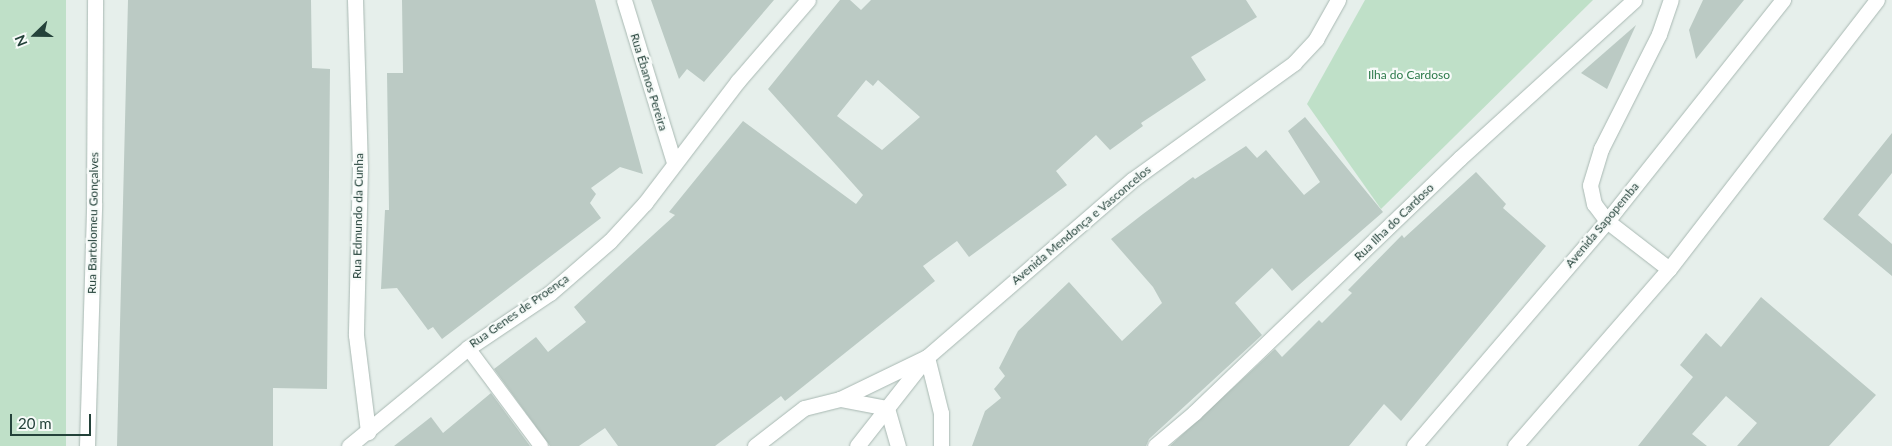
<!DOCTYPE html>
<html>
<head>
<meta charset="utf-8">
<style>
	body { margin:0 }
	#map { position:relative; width:1892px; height:446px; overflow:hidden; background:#e6efeb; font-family:Lato,sans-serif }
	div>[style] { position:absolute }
	.green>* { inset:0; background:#bfe0c8; transform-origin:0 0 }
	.building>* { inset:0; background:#bbcac4 }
	.roads { filter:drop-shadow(0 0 1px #a8b8b2) drop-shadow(0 0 1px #a8b8b2) }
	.lane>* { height:14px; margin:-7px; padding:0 7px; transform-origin:7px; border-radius:7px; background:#fff }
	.street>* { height:15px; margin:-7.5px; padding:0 7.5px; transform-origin:7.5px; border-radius:7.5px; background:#fff }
	.secondary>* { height:15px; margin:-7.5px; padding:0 7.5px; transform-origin:7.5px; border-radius:7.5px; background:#fff }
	span { translate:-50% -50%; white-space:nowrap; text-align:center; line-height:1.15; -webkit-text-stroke:4.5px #f7fbf9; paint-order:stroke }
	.park-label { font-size:12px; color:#2d7a4b }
	.street-label { font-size:12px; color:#24423a }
	.north { position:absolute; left:10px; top:10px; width:50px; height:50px; -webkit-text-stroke:4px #f7fbf9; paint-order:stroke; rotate:248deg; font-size:14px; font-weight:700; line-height:20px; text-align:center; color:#24423a }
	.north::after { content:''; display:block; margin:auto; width:18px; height:22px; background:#24423a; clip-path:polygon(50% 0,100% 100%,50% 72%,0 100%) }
	.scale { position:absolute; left:10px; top:414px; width:81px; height:22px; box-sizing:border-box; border:2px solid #24423a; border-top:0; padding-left:6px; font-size:15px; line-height:18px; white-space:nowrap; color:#24423a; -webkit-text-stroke:4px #f7fbf9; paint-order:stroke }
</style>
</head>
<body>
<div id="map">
	<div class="green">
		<i style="left:0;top:0;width:66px;height:446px"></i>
		<i style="clip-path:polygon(1365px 0,1593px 0,1381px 209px,1307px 104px)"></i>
	</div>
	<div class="building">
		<i style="clip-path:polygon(128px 0,311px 0,312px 68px,330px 69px,327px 389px,273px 388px,273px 446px,117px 446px)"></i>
		<i style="clip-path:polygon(402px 0,595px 0,643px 174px,620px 167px,591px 188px,596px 194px,590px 203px,601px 218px,442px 339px,433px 327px,428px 330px,397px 288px,381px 289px,385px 210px,389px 210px,387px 73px,403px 73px)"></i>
		<i style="clip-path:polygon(651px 0,774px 0,704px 82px,687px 69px,679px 79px)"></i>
		<i style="clip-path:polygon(evenodd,840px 0,850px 0,861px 10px,871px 0,1246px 0,1257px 17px,1191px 57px,1206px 80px,1141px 123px,1143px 126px,1110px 150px,1096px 135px,1056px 171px,1067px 185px,969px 257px,957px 241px,923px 266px,935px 281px,785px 401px,781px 396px,715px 446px,618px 446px,605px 428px,579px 446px,550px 446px,494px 369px,536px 337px,548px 352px,586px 322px,574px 307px,675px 215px,669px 212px,743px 121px,856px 204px,863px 195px,768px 89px,840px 0,866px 80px,873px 86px,878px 80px,920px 117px,882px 150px,837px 116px,866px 80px)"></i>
		<i style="clip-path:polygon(1703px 0,1744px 0,1696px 59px,1689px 30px)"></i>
		<i style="clip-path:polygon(1636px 25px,1607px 89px,1581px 73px)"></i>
		<i style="clip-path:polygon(1305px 117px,1383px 212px,1292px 291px,1272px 268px,1235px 303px,1262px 335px,1149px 439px,1146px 446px,972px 446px,985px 411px,1001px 398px,994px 389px,1005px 376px,999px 368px,1018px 331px,1069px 282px,1122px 341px,1162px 303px,1153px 287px,1111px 239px,1143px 214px,1193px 177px,1195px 179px,1246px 146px,1257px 158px,1266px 150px,1304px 195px,1320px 182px,1288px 131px)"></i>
		<i style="clip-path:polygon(1892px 133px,1892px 173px,1858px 215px,1892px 244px,1892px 276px,1823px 219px)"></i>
		<i style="clip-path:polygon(1476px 172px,1506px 204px,1503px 208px,1546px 246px,1401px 421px,1384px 404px,1349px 446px,1170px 446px,1275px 349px,1282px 357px,1319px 320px,1322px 323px,1352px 293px,1348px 290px,1402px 235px,1404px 238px)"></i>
		<i style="clip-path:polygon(1761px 297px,1876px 395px,1829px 446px,1737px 446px,1757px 423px,1726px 396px,1692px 434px,1707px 446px,1638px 446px,1693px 377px,1680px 365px,1706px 333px,1721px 347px)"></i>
		<i style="clip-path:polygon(491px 393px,530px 446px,394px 446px,431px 417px,443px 433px)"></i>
	</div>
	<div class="roads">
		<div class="lane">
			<i style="left:468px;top:348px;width:122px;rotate:53.3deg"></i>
		</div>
		<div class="street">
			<i style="left:355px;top:0;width:167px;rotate:88.3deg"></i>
			<i style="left:360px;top:167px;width:168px;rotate:91.4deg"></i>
			<i style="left:356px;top:335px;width:98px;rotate:82.9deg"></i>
			<i style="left:624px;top:0;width:170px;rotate:72.9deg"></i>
			<i style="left:1669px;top:269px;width:78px;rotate:-142.3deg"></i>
			<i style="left:1607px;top:221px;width:21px;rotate:-127deg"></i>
			<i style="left:1594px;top:204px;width:19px;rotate:-102deg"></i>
			<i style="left:1590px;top:185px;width:38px;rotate:-73deg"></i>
			<i style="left:1601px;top:149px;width:129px;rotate:-63.2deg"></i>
			<i style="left:1659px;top:34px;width:36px;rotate:-71deg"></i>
			<i style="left:840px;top:399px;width:48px;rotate:10.8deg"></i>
			<i style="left:887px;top:408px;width:40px;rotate:74deg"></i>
			<i style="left:87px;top:446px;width:243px;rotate:-88.3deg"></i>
			<i style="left:94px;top:203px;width:203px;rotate:-89.7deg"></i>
			<i style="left:349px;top:446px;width:154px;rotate:-39.5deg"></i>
			<i style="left:468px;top:348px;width:99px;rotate:-33.9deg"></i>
			<i style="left:550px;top:293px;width:79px;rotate:-40.9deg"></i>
			<i style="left:610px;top:241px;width:52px;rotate:-47.4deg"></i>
			<i style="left:645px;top:203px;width:153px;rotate:-52.7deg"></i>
			<i style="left:738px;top:81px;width:107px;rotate:-49.2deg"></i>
			<i style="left:755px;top:446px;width:62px;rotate:-37.8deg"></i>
			<i style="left:804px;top:408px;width:37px;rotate:-14deg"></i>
			<i style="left:840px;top:399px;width:97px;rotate:-25.8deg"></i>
			<i style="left:927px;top:357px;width:58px;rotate:76deg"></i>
			<i style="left:941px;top:413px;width:33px;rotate:90deg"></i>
			<i style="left:857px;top:446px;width:113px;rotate:-51.8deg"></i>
			<i style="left:927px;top:357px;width:271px;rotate:-40.8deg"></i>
			<i style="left:1132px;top:180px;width:200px;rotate:-35.8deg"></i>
			<i style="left:1294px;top:63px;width:33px;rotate:-47deg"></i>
			<i style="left:1316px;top:39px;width:45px;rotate:-60.6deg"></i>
			<i style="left:1155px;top:446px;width:51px;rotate:-40.2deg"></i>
			<i style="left:1194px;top:413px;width:368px;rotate:-43.8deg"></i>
			<i style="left:1460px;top:158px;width:235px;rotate:-42.2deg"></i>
			<i style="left:1414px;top:446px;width:296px;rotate:-49.4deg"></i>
			<i style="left:1607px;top:221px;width:283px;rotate:-51.5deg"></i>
		</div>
		<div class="secondary">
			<i style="left:1515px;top:446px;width:235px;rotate:-49deg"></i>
			<i style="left:1669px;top:269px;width:340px;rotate:-52.3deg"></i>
		</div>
	</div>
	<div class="park-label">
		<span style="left:1409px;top:75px">Ilha do Cardoso</span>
	</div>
	<div class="street-label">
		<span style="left:649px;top:82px;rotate:73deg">Rua Ébanos Pereira</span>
		<span style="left:358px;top:216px;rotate:-89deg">Rua Edmundo da Cunha</span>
		<span style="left:1394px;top:222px;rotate:-44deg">Rua Ilha do Cardoso</span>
		<span style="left:93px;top:223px;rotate:-89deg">Rua Bartolomeu Gonçalves</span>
		<span style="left:1081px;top:225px;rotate:-40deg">Avenida Mendonça e Vasconcelos</span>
		<span style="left:1602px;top:225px;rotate:-50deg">Avenida Sapopemba</span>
		<span style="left:519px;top:311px;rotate:-35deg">Rua Genes de Proença</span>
	</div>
	<div class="north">N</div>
	<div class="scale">20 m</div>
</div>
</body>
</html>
